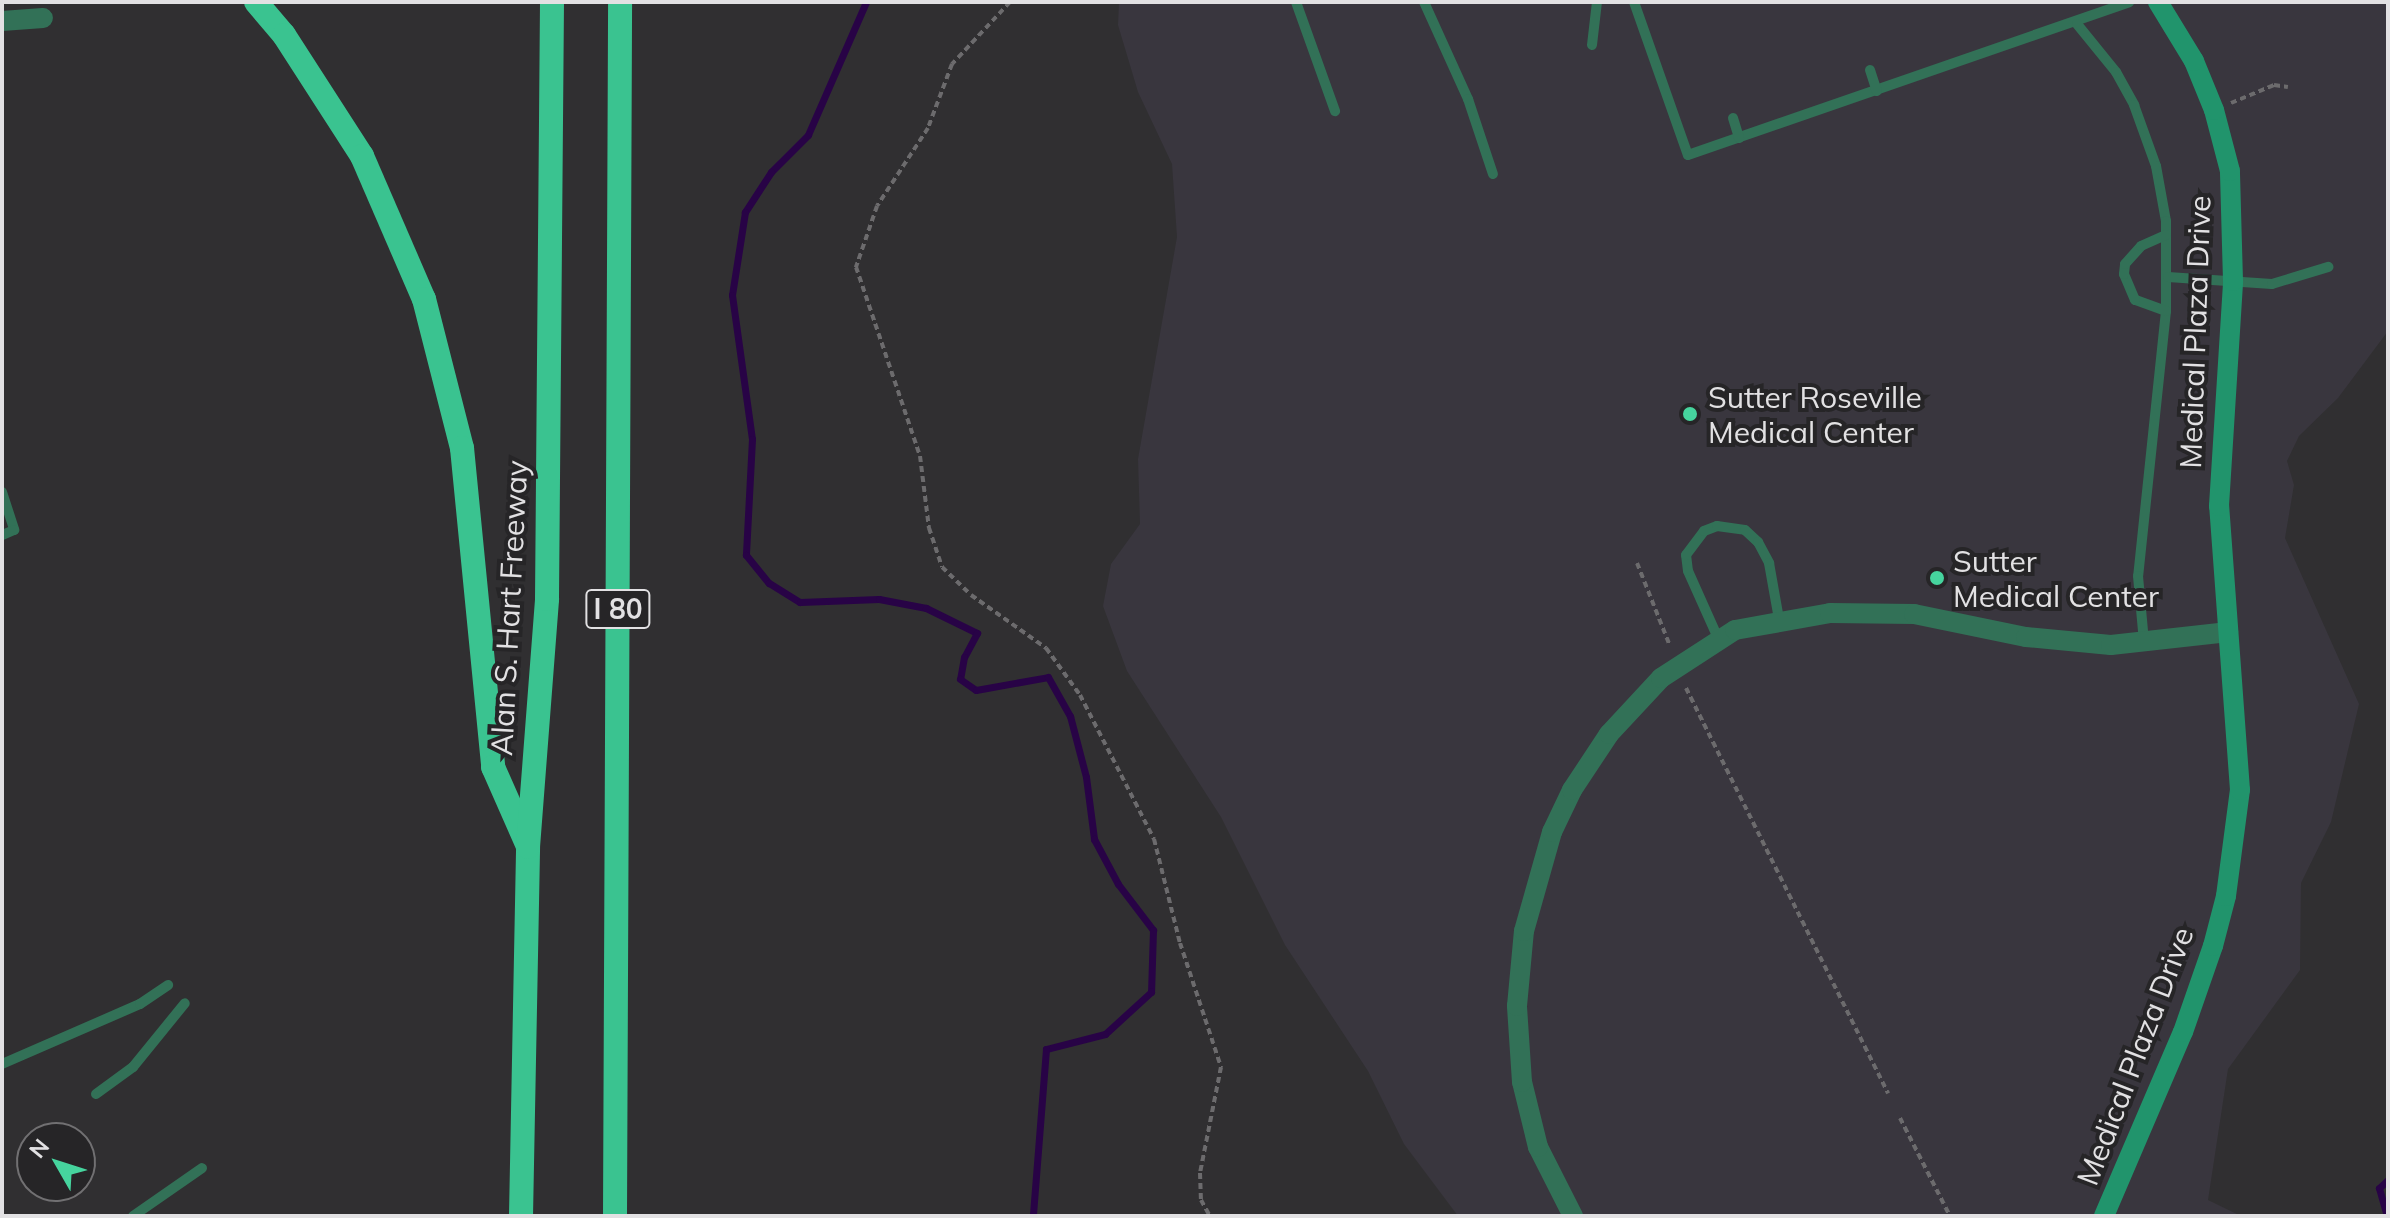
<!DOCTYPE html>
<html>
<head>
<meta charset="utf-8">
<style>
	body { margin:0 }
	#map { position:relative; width:2390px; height:1218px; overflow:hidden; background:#302f31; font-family:Mulish,sans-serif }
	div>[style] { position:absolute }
	.built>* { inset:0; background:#39363e }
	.stream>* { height:7px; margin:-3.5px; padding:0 3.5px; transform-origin:3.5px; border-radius:3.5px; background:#280346 }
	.path>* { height:4px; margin-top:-2px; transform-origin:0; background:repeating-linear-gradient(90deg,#6c6b6d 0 6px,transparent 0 10px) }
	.lane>* { height:10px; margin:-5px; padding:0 5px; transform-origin:5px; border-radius:5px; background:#327157 }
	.street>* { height:20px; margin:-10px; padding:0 10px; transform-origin:10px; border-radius:10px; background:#327157 }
	.secondary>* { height:20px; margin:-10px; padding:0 10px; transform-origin:10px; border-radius:10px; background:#21946c }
	.highway>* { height:24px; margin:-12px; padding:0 12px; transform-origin:12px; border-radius:12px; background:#3ac390 }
	.dots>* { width:22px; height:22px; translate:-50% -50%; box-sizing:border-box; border:4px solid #262527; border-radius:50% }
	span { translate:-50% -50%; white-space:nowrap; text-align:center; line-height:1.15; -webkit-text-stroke:8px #262527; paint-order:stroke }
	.shield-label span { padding:2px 6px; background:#262527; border:2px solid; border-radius:6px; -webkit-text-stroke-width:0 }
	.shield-label { font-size:28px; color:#e2e1e3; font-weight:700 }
	.street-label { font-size:30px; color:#e2e1e3 }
	.poi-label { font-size:30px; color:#e2e1e3 }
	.left { translate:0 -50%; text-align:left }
	.frame { position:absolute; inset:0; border:4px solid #e2e1e3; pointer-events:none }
	.north { position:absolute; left:16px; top:1122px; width:80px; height:80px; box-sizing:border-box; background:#262527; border:2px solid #717072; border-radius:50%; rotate:309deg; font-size:22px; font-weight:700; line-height:32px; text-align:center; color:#e2e1e3 }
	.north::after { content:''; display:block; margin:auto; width:28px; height:36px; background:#46d49e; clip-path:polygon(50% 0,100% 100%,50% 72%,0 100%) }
</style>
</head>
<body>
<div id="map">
	<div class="built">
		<i style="clip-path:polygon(1119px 2px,2388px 2px,2388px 331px,2338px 398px,2299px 436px,2287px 461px,2294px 485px,2285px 538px,2359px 704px,2331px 822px,2301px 883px,2300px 970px,2228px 1069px,2208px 1200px,2241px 1216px,1458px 1216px,1404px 1144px,1368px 1071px,1285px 945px,1221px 817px,1127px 671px,1103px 606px,1111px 564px,1140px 524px,1138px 459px,1177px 237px,1172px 164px,1138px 92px,1118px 25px)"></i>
	</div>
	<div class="stream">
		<i style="left:866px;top:2px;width:145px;rotate:113.6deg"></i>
		<i style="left:808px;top:135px;width:52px;rotate:135deg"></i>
		<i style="left:771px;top:172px;width:48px;rotate:123deg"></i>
		<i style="left:745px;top:212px;width:84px;rotate:98.9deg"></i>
		<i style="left:732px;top:295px;width:145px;rotate:82.1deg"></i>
		<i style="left:752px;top:439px;width:116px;rotate:93deg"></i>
		<i style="left:746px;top:555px;width:36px;rotate:51deg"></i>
		<i style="left:769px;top:583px;width:36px;rotate:32deg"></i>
		<i style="left:800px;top:602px;width:79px;rotate:-2.2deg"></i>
		<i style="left:879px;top:599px;width:48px;rotate:10.8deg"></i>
		<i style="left:926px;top:608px;width:57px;rotate:26.1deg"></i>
		<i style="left:977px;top:633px;width:27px;rotate:118deg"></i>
		<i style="left:964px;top:657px;width:22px;rotate:100deg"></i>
		<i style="left:960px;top:679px;width:19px;rotate:35deg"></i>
		<i style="left:976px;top:690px;width:73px;rotate:-10.2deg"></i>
		<i style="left:1048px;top:677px;width:45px;rotate:60.6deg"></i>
		<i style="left:1070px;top:716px;width:63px;rotate:75.3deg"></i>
		<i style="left:1086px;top:777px;width:63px;rotate:82.6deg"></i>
		<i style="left:1094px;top:839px;width:51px;rotate:61.9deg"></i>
		<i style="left:1118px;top:884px;width:58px;rotate:52.7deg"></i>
		<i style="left:1153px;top:930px;width:62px;rotate:91.8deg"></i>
		<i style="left:1151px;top:992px;width:62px;rotate:137.6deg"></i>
		<i style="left:1105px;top:1034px;width:61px;rotate:165.7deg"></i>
		<i style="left:1046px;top:1049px;width:168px;rotate:94.5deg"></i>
		<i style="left:2387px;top:1216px;width:29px;rotate:-106deg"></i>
		<i style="left:2379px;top:1188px;width:12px;rotate:-42deg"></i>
	</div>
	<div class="path">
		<i style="left:1010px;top:2px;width:85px;rotate:133.1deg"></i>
		<i style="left:952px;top:64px;width:68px;rotate:110.6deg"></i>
		<i style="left:928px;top:128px;width:93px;rotate:123.2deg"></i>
		<i style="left:877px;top:206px;width:65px;rotate:109deg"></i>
		<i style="left:856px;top:267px;width:200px;rotate:71.3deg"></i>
		<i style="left:920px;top:456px;width:73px;rotate:82.9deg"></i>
		<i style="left:929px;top:528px;width:41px;rotate:71.6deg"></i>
		<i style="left:942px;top:567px;width:40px;rotate:44deg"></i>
		<i style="left:971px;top:595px;width:92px;rotate:35.2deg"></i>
		<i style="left:1046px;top:648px;width:58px;rotate:54.1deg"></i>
		<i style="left:1080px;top:695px;width:162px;rotate:62.8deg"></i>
		<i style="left:1154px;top:839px;width:107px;rotate:76deg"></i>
		<i style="left:1180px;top:943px;width:131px;rotate:71.7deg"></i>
		<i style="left:1221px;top:1067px;width:108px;rotate:101.2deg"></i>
		<i style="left:1200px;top:1173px;width:27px;rotate:88deg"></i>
		<i style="left:1201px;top:1200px;width:18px;rotate:61deg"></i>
		<i style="left:2231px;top:103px;width:47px;rotate:-22.7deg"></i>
		<i style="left:2274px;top:85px;width:14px;rotate:8deg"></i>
		<i style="left:1637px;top:563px;width:89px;rotate:68.3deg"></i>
		<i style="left:1686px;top:688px;width:453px;rotate:63.5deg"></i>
		<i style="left:1900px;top:1118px;width:110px;rotate:63deg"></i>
	</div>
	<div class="lane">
		<i style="left:1296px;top:2px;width:116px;rotate:70.3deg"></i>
		<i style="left:1424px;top:2px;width:107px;rotate:65.6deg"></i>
		<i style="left:1468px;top:99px;width:79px;rotate:71.6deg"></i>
		<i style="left:1634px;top:2px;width:162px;rotate:70.6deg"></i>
		<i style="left:1688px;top:155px;width:467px;rotate:-19.1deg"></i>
		<i style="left:2077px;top:24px;width:62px;rotate:50.9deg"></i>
		<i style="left:2116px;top:72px;width:38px;rotate:61deg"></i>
		<i style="left:2134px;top:105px;width:65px;rotate:70.2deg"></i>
		<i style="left:2156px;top:166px;width:56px;rotate:79.7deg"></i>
		<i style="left:2166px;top:221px;width:90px;rotate:90deg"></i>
		<i style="left:2166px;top:311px;width:266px;rotate:96deg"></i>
		<i style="left:2138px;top:576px;width:66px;rotate:84.8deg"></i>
		<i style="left:1592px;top:45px;width:43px;rotate:-83.4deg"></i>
		<i style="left:1870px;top:70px;width:22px;rotate:72deg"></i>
		<i style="left:1733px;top:118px;width:21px;rotate:73deg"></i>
		<i style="left:2168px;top:277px;width:104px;rotate:3.9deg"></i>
		<i style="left:2272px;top:284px;width:59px;rotate:-16.9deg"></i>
		<i style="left:2166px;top:311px;width:33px;rotate:-160deg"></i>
		<i style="left:2135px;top:300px;width:28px;rotate:-113deg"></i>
		<i style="left:2124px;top:274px;width:10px;rotate:-84deg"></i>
		<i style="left:2125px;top:264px;width:24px;rotate:-48deg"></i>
		<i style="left:2141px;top:246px;width:27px;rotate:-24deg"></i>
		<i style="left:2px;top:492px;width:40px;rotate:72deg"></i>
		<i style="left:14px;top:530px;width:13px;rotate:157deg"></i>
		<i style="left:1718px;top:638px;width:73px;rotate:-114.1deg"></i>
		<i style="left:1688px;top:571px;width:16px;rotate:-97deg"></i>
		<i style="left:1686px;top:555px;width:30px;rotate:-53deg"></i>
		<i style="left:1704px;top:531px;width:14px;rotate:-21deg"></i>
		<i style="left:1717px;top:526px;width:28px;rotate:8deg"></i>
		<i style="left:1745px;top:530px;width:18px;rotate:43deg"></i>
		<i style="left:1758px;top:542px;width:24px;rotate:62deg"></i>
		<i style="left:1769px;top:563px;width:57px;rotate:79.9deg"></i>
		<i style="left:2px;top:1064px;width:150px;rotate:-23.5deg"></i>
		<i style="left:140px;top:1004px;width:34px;rotate:-34deg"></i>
		<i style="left:96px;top:1094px;width:46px;rotate:-36.1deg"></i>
		<i style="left:133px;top:1067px;width:82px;rotate:-50.9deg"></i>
		<i style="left:133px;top:1216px;width:84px;rotate:-34.8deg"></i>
	</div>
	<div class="street">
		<i style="left:2px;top:21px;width:41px;rotate:-4.2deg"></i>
		<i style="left:1573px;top:1216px;width:77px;rotate:-116.9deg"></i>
		<i style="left:1538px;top:1147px;width:67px;rotate:-103.8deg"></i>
		<i style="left:1522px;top:1082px;width:76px;rotate:-93.8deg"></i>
		<i style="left:1517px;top:1006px;width:75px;rotate:-84.7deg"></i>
		<i style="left:1524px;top:931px;width:103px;rotate:-74.2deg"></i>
		<i style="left:1552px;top:832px;width:47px;rotate:-64.5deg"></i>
		<i style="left:1572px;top:790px;width:67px;rotate:-56.5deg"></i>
		<i style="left:1609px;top:734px;width:76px;rotate:-47.1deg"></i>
		<i style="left:1661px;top:678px;width:88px;rotate:-33deg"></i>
		<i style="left:1735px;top:630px;width:97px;rotate:-10.1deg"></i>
		<i style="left:1830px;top:613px;width:84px;rotate:0.7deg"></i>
		<i style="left:1914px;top:614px;width:114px;rotate:11.6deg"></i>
		<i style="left:2026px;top:637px;width:85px;rotate:5.4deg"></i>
		<i style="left:2111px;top:645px;width:118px;rotate:-6.3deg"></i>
	</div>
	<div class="secondary">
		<i style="left:2104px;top:1216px;width:200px;rotate:-66.8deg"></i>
		<i style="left:2183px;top:1032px;width:91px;rotate:-70.8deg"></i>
		<i style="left:2213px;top:946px;width:52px;rotate:-75.4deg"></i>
		<i style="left:2226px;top:896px;width:107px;rotate:-82.5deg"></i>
		<i style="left:2240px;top:790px;width:285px;rotate:-94.2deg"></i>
		<i style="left:2219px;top:506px;width:225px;rotate:-86.4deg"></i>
		<i style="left:2233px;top:281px;width:110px;rotate:-91.6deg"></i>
		<i style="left:2230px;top:171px;width:63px;rotate:-104.7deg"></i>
		<i style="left:2214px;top:110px;width:53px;rotate:-112.2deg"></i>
		<i style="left:2194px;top:61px;width:69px;rotate:-121.4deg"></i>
	</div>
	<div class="highway">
		<i style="left:256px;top:2px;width:43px;rotate:49.7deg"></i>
		<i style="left:284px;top:35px;width:144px;rotate:57.2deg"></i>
		<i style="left:362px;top:156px;width:156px;rotate:66.6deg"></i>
		<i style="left:424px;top:299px;width:154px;rotate:75.7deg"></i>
		<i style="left:462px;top:448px;width:321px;rotate:84.4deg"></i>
		<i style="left:493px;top:767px;width:84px;rotate:66.2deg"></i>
		<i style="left:521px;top:1216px;width:369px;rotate:-88.9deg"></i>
		<i style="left:528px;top:847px;width:249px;rotate:-85.6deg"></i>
		<i style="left:547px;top:599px;width:597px;rotate:-89.52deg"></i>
		<i style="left:615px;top:1216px;width:1214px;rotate:-89.76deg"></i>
	</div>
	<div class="dots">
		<i style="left:1690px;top:414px;background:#46d49e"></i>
		<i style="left:1937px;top:578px;background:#46d49e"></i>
	</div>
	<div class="shield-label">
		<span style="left:618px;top:609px">I 80</span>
	</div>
	<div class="street-label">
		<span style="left:2195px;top:332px;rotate:-88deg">Medical Plaza Drive</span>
		<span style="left:509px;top:608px;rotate:-87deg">Alan S. Hart Freeway</span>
		<span style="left:2135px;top:1056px;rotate:-69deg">Medical Plaza Drive</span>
	</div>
	<div class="poi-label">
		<span class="left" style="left:1708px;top:414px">Sutter Roseville<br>Medical Center</span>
		<span class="left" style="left:1953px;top:578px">Sutter<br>Medical Center</span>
	</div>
	<div class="frame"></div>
	<div class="north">N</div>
</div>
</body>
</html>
